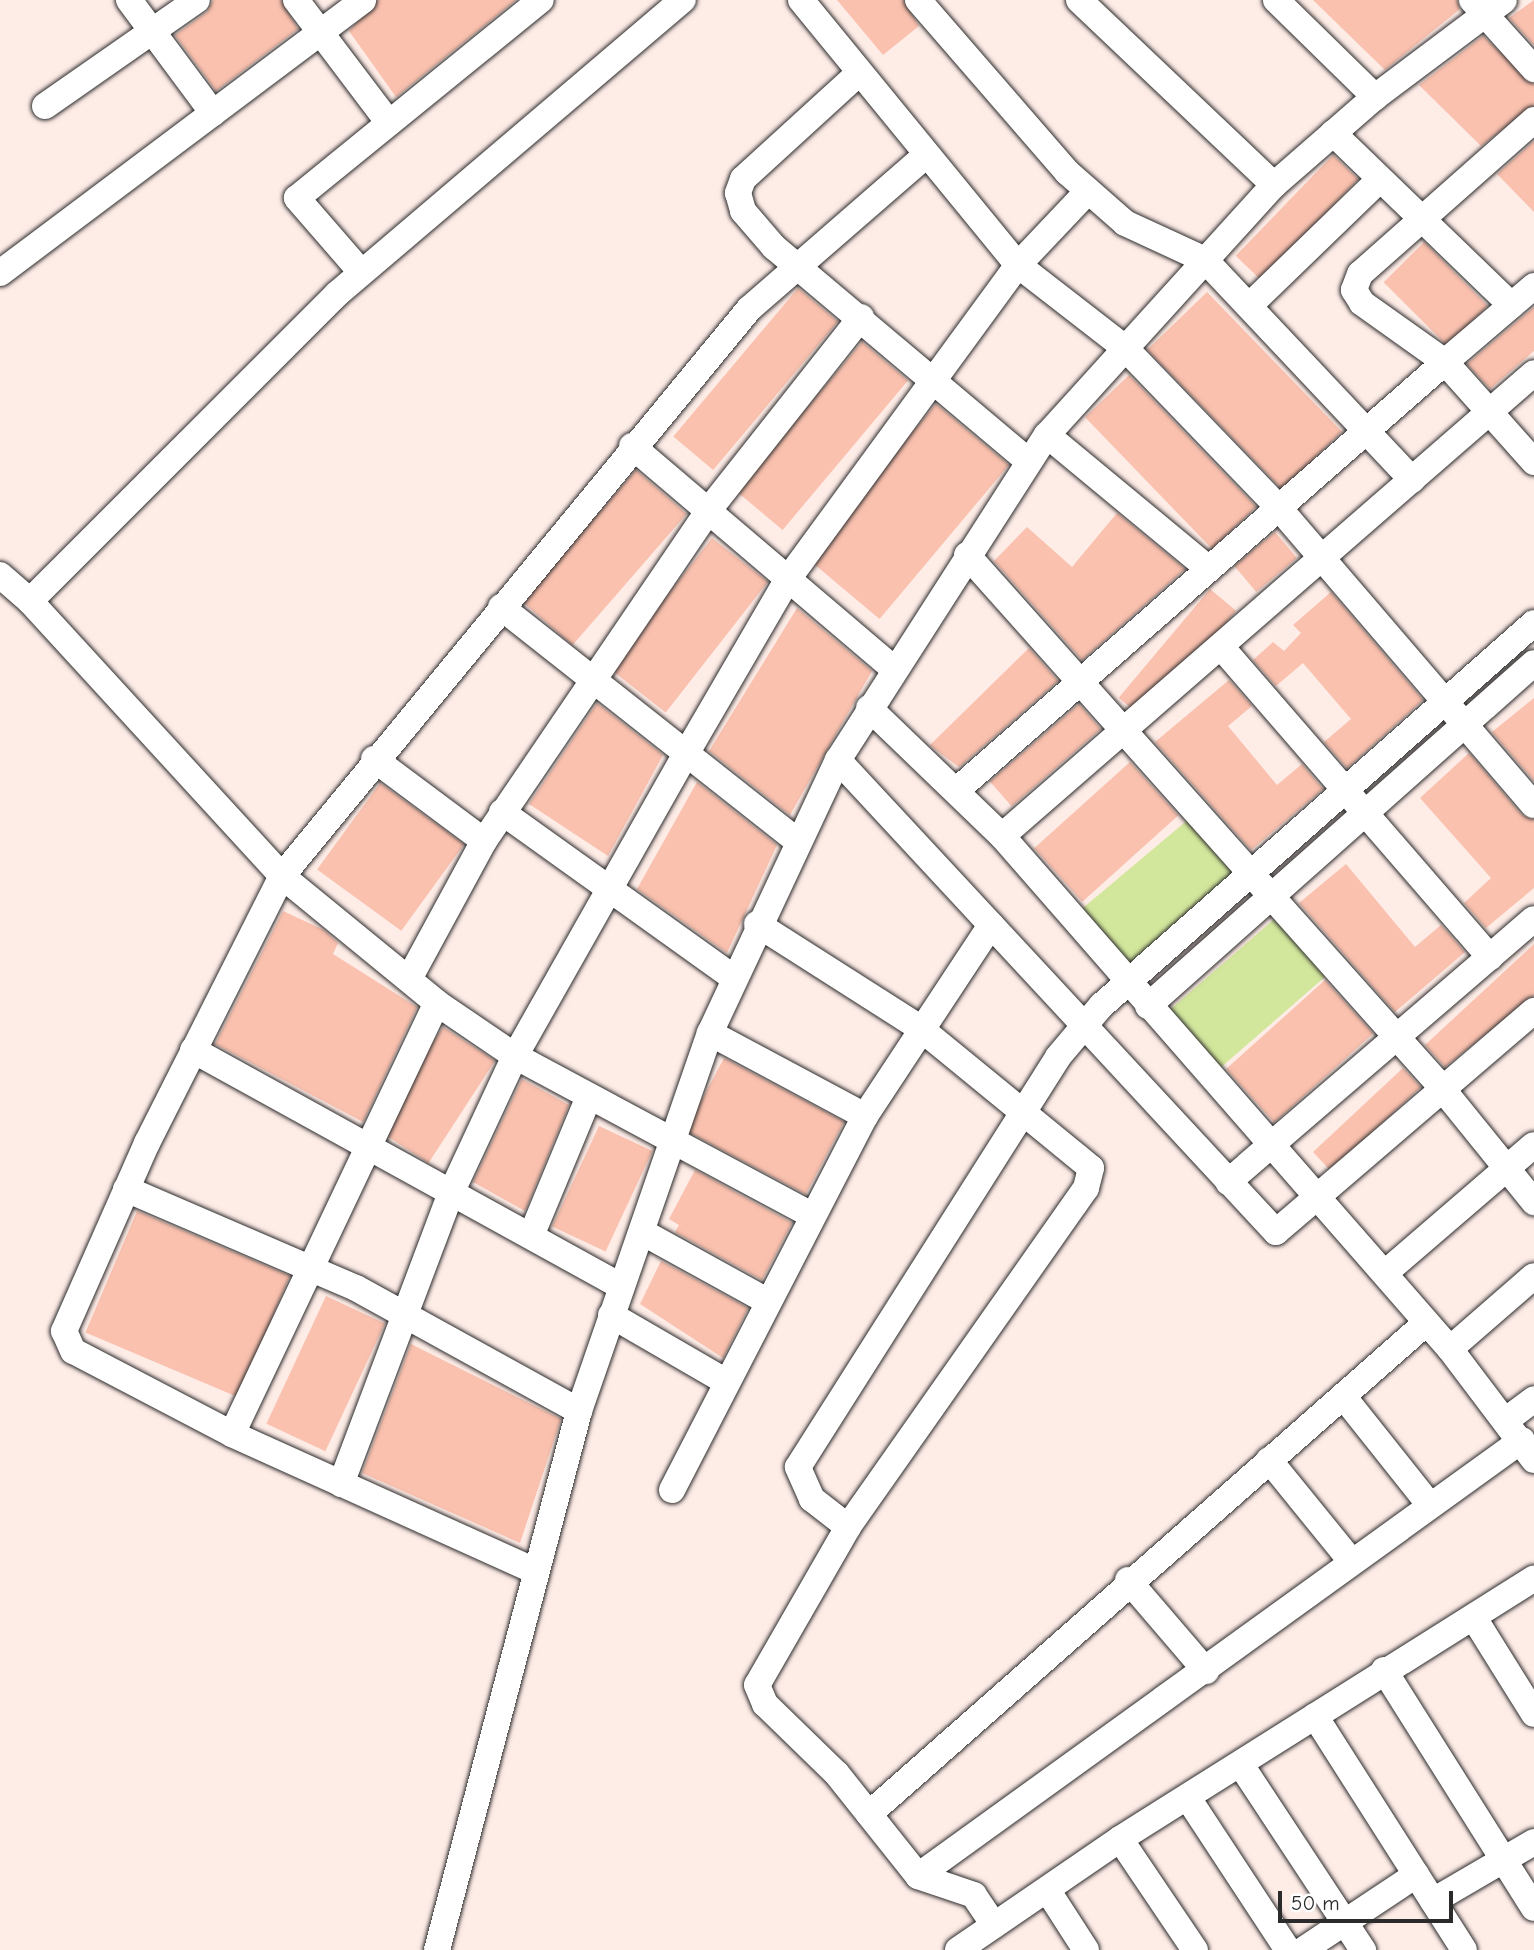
<!DOCTYPE html>
<html>
<head>
<meta charset="utf-8">
<style>
	body { margin:0 }
	#map { position:relative; width:1534px; height:1950px; overflow:hidden; background:#feece7; font-family:"Comic Neue",sans-serif }
	div>[style] { position:absolute }
	.green>* { inset:0; background:#d3e79c; transform-origin:0 0 }
	.building>* { inset:0; background:#fac1af; transform-origin:0 0 }
	.roads { filter:drop-shadow(0 0 2px #2b2b2b) drop-shadow(0 0 2px #2b2b2b) }
	.minor>* { height:26px; margin:-13px; padding:0 13px; transform-origin:13px; border-radius:13px; background:#fff }
	span { translate:-50% -50%; white-space:nowrap; text-align:center; line-height:1.15; -webkit-text-stroke:5px #fff; paint-order:stroke }
	.scale { position:absolute; left:1278px; top:1891px; width:175px; height:32px; box-sizing:border-box; border:4px solid #2b2b2b; border-top:0; padding-left:9px; font-size:21px; line-height:24px; white-space:nowrap; color:#2b2b2b; -webkit-text-stroke:5px #fff; paint-order:stroke }
</style>
</head>
<body>
<div id="map">
	<div class="green">
		<i style="left:1190px;top:818px;width:77px;height:141px;rotate:50deg"></i>
		<i style="left:1280px;top:914px;width:77px;height:149px;rotate:49deg"></i>
	</div>
	<div class="building">
		<i style="clip-path:polygon(213px 0,281px 0,298px 29px,216px 91px,175px 35px,207px 12px)"></i>
		<i style="clip-path:polygon(378px 0,516px 0,396px 97px,349px 31px)"></i>
		<i style="clip-path:polygon(837px 0,903px 0,919px 26px,883px 55px)"></i>
		<i style="clip-path:polygon(1313px 0,1457px 0,1460px 9px,1385px 70px)"></i>
		<i style="clip-path:polygon(1534px 0,1534px 45px,1509px 18px)"></i>
		<i style="clip-path:polygon(1483px 36px,1534px 84px,1534px 105px,1481px 146px,1419px 85px)"></i>
		<i style="clip-path:polygon(1534px 141px,1534px 212px,1497px 174px)"></i>
		<i style="left:1333px;top:155px;width:35px;height:140px;rotate:44deg"></i>
		<i style="left:1424px;top:242px;width:90px;height:57px;rotate:45deg"></i>
		<i style="left:798px;top:288px;width:52px;height:194px;rotate:40deg"></i>
		<i style="left:1207px;top:292px;width:194px;height:83px;rotate:46deg"></i>
		<i style="clip-path:polygon(1534px 307px,1534px 351px,1490px 389px,1467px 364px)"></i>
		<i style="left:862px;top:342px;width:60px;height:195px;rotate:40deg"></i>
		<i style="left:1129px;top:375px;width:183px;height:61px;rotate:46deg"></i>
		<i style="left:936px;top:404px;width:95px;height:201px;rotate:40deg"></i>
		<i style="left:636px;top:470px;width:67px;height:174px;rotate:41deg"></i>
		<i style="clip-path:polygon(1117px 513px,1185px 569px,1082px 660px,994px 561px,1027px 527px,1072px 567px)"></i>
		<i style="left:1275px;top:532px;width:34px;height:53px;rotate:50deg"></i>
		<i style="left:712px;top:538px;width:71px;height:166px;rotate:38deg"></i>
		<i style="left:1210px;top:589px;width:34px;height:142px;rotate:40deg"></i>
		<i style="clip-path:polygon(1331px 592px,1423px 700px,1347px 768px,1324px 742px,1351px 719px,1303px 663px,1276px 686px,1253px 660px,1273px 642px,1284px 651px,1301px 633px,1293px 625px)"></i>
		<i style="clip-path:polygon(797px 608px,872px 671px,790px 815px,709px 751px)"></i>
		<i style="clip-path:polygon(1029px 648px,1058px 681px,959px 767px,936px 750px,930px 745px)"></i>
		<i style="clip-path:polygon(1229px 680px,1252px 706px,1228px 726px,1277px 785px,1302px 764px,1323px 789px,1251px 850px,1155px 742px)"></i>
		<i style="clip-path:polygon(1534px 698px,1534px 781px,1492px 732px)"></i>
		<i style="clip-path:polygon(597px 703px,663px 755px,608px 856px,529px 804px)"></i>
		<i style="left:1079px;top:704px;width:33px;height:118px;rotate:49deg"></i>
		<i style="clip-path:polygon(1469px 753px,1522px 815px,1534px 820px,1534px 888px,1486px 928px,1464px 903px,1491px 878px,1420px 798px)"></i>
		<i style="left:1130px;top:762px;width:72px;height:129px;rotate:48deg"></i>
		<i style="clip-path:polygon(697px 782px,777px 845px,727px 953px,637px 889px)"></i>
		<i style="left:380px;top:783px;width:104px;height:107px;rotate:36deg"></i>
		<i style="clip-path:polygon(1346px 864px,1415px 947px,1441px 925px,1465px 952px,1395px 1012px,1299px 903px)"></i>
		<i style="clip-path:polygon(283px 911px,324px 930px,338px 943px,333px 954px,417px 1007px,363px 1122px,215px 1044px)"></i>
		<i style="clip-path:polygon(1534px 944px,1534px 995px,1445px 1067px,1425px 1045px)"></i>
		<i style="left:1325px;top:980px;width:72px;height:133px;rotate:48deg"></i>
		<i style="left:443px;top:1027px;width:62px;height:122px;rotate:33deg"></i>
		<i style="left:724px;top:1058px;width:136px;height:82px;rotate:28deg"></i>
		<i style="left:1403px;top:1068px;width:26px;height:123px;rotate:47deg"></i>
		<i style="clip-path:polygon(522px 1079px,569px 1105px,525px 1211px,473px 1182px)"></i>
		<i style="left:599px;top:1126px;width:59px;height:111px;rotate:25deg"></i>
		<i style="clip-path:polygon(695px 1170px,792px 1223px,762px 1280px,675px 1232px,679px 1225px,669px 1219px)"></i>
		<i style="left:137px;top:1211px;width:166px;height:132px;rotate:23deg"></i>
		<i style="clip-path:polygon(661px 1261px,748px 1308px,723px 1358px,640px 1304px)"></i>
		<i style="left:326px;top:1296px;width:65px;height:141px;rotate:25deg"></i>
		<i style="clip-path:polygon(411px 1344px,561px 1419px,520px 1543px,362px 1473px)"></i>
	</div>
	<div class="roads">
		<div class="minor">
			<i style="left:129px;top:0;width:141px;rotate:53.4deg"></i>
			<i style="left:296px;top:0;width:154px;rotate:52.9deg"></i>
			<i style="left:801px;top:0;width:343px;rotate:50.7deg"></i>
			<i style="left:1018px;top:265px;width:135px;rotate:37.8deg"></i>
			<i style="left:1125px;top:348px;width:222px;rotate:46.1deg"></i>
			<i style="left:1279px;top:508px;width:391px;rotate:49.4deg"></i>
			<i style="left:918px;top:0;width:228px;rotate:49.1deg"></i>
			<i style="left:1067px;top:172px;width:77px;rotate:41.3deg"></i>
			<i style="left:1125px;top:223px;width:88px;rotate:24.8deg"></i>
			<i style="left:1205px;top:260px;width:302px;rotate:46.7deg"></i>
			<i style="left:1079px;top:0;width:269px;rotate:43.5deg"></i>
			<i style="left:1276px;top:0;width:139px;rotate:44.4deg"></i>
			<i style="left:1472px;top:0;width:93px;rotate:48.1deg"></i>
			<i style="left:859px;top:73px;width:157px;rotate:137.6deg"></i>
			<i style="left:743px;top:179px;width:15px;rotate:110deg"></i>
			<i style="left:738px;top:193px;width:19px;rotate:74deg"></i>
			<i style="left:743px;top:211px;width:48px;rotate:49.3deg"></i>
			<i style="left:774px;top:247px;width:332px;rotate:40.1deg"></i>
			<i style="left:45px;top:106px;width:185px;rotate:-34.9deg"></i>
			<i style="left:1534px;top:120px;width:232px;rotate:138.5deg"></i>
			<i style="left:1360px;top:274px;width:17px;rotate:111deg"></i>
			<i style="left:1354px;top:290px;width:15px;rotate:58deg"></i>
			<i style="left:1362px;top:303px;width:102px;rotate:35.4deg"></i>
			<i style="left:1445px;top:362px;width:117px;rotate:-40.5deg"></i>
			<i style="left:1333px;top:133px;width:248px;rotate:44deg"></i>
			<i style="left:361px;top:272px;width:98px;rotate:-130.9deg"></i>
			<i style="left:297px;top:198px;width:314px;rotate:-39.1deg"></i>
			<i style="left:0;top:273px;width:454px;rotate:-36.9deg"></i>
			<i style="left:1249px;top:306px;width:181px;rotate:-44.1deg"></i>
			<i style="left:1047px;top:435px;width:210px;rotate:39.6deg"></i>
			<i style="left:632px;top:446px;width:345px;rotate:40.4deg"></i>
			<i style="left:967px;top:555px;width:705px;rotate:48.28deg"></i>
			<i style="left:1436px;top:1081px;width:156px;rotate:51deg"></i>
			<i style="left:0;top:575px;width:40px;rotate:41deg"></i>
			<i style="left:30px;top:601px;width:434px;rotate:-45deg"></i>
			<i style="left:337px;top:294px;width:454px;rotate:-40.4deg"></i>
			<i style="left:30px;top:601px;width:373px;rotate:47.5deg"></i>
			<i style="left:282px;top:876px;width:200px;rotate:39.3deg"></i>
			<i style="left:437px;top:1003px;width:94px;rotate:34.2deg"></i>
			<i style="left:515px;top:1056px;width:336px;rotate:28.2deg"></i>
			<i style="left:501px;top:607px;width:376px;rotate:38.3deg"></i>
			<i style="left:1223px;top:649px;width:408px;rotate:49.1deg"></i>
			<i style="left:869px;top:708px;width:185px;rotate:43.9deg"></i>
			<i style="left:1002px;top:836px;width:681px;rotate:48.87deg"></i>
			<i style="left:1450px;top:1349px;width:139px;rotate:52.9deg"></i>
			<i style="left:374px;top:759px;width:137px;rotate:36.7deg"></i>
			<i style="left:838px;top:760px;width:644px;rotate:47.14deg"></i>
			<i style="left:1276px;top:1232px;width:340px;rotate:-40.6deg"></i>
			<i style="left:957px;top:790px;width:649px;rotate:-41.25deg"></i>
			<i style="left:1445px;top:362px;width:134px;rotate:48.3deg"></i>
			<i style="left:502px;top:812px;width:285px;rotate:35.6deg"></i>
			<i style="left:1002px;top:836px;width:705px;rotate:-41.03deg"></i>
			<i style="left:757px;top:924px;width:193px;rotate:32.5deg"></i>
			<i style="left:920px;top:1028px;width:221px;rotate:39.3deg"></i>
			<i style="left:1091px;top:1168px;width:21px;rotate:104deg"></i>
			<i style="left:1086px;top:1188px;width:414px;rotate:125.1deg"></i>
			<i style="left:848px;top:1527px;width:182px;rotate:119.9deg"></i>
			<i style="left:757px;top:1685px;width:21px;rotate:67deg"></i>
			<i style="left:765px;top:1704px;width:100px;rotate:44.2deg"></i>
			<i style="left:837px;top:1774px;width:130px;rotate:51.5deg"></i>
			<i style="left:409px;top:979px;width:157px;rotate:-61.5deg"></i>
			<i style="left:484px;top:841px;width:399px;rotate:-55.8deg"></i>
			<i style="left:708px;top:511px;width:247px;rotate:-51.7deg"></i>
			<i style="left:1148px;top:1006px;width:516px;rotate:-41.62deg"></i>
			<i style="left:710px;top:1033px;width:176px;rotate:28.2deg"></i>
			<i style="left:193px;top:1050px;width:489px;rotate:28.9deg"></i>
			<i style="left:1228px;top:1182px;width:403px;rotate:-40.7deg"></i>
			<i style="left:126px;top:1189px;width:250px;rotate:23.3deg"></i>
			<i style="left:356px;top:1288px;width:255px;rotate:28.9deg"></i>
			<i style="left:642px;top:1232px;width:143px;rotate:28.9deg"></i>
			<i style="left:531px;top:1236px;width:151px;rotate:-67.4deg"></i>
			<i style="left:1385px;top:1273px;width:196px;rotate:-40.7deg"></i>
			<i style="left:611px;top:1315px;width:132px;rotate:30.1deg"></i>
			<i style="left:1450px;top:1349px;width:111px;rotate:-41deg"></i>
			<i style="left:1343px;top:1396px;width:138px;rotate:51.5deg"></i>
			<i style="left:1509px;top:1418px;width:31px;rotate:-37deg"></i>
			<i style="left:232px;top:1434px;width:477px;rotate:-64.6deg"></i>
			<i style="left:1269px;top:1460px;width:130px;rotate:50.9deg"></i>
			<i style="left:341px;top:1484px;width:313px;rotate:-69.3deg"></i>
			<i style="left:452px;top:1191px;width:149px;rotate:-65deg"></i>
			<i style="left:515px;top:1056px;width:347px;rotate:-60.5deg"></i>
			<i style="left:686px;top:754px;width:203px;rotate:-59.8deg"></i>
			<i style="left:788px;top:579px;width:389px;rotate:-53.8deg"></i>
			<i style="left:1018px;top:265px;width:102px;rotate:-46.6deg"></i>
			<i style="left:672px;top:1490px;width:421px;rotate:-62.7deg"></i>
			<i style="left:865px;top:1116px;width:229px;rotate:-56.6deg"></i>
			<i style="left:848px;top:1527px;width:46px;rotate:-142.1deg"></i>
			<i style="left:812px;top:1499px;width:35px;rotate:-114deg"></i>
			<i style="left:798px;top:1467px;width:485px;rotate:-57.6deg"></i>
			<i style="left:1058px;top:1057px;width:67px;rotate:-49.9deg"></i>
			<i style="left:1101px;top:1006px;width:578px;rotate:-41.49deg"></i>
			<i style="left:533px;top:1570px;width:330px;rotate:-155.7deg"></i>
			<i style="left:232px;top:1434px;width:179px;rotate:-152.4deg"></i>
			<i style="left:73px;top:1351px;width:22px;rotate:-114deg"></i>
			<i style="left:64px;top:1331px;width:206px;rotate:-66.2deg"></i>
			<i style="left:147px;top:1143px;width:299px;rotate:-63.2deg"></i>
			<i style="left:282px;top:876px;width:735px;rotate:-50.52deg"></i>
			<i style="left:749px;top:309px;width:233px;rotate:-41deg"></i>
			<i style="left:1128px;top:1580px;width:120px;rotate:49.4deg"></i>
			<i style="left:1474px;top:1618px;width:113px;rotate:58deg"></i>
			<i style="left:1384px;top:1670px;width:281px;rotate:57.8deg"></i>
			<i style="left:1315px;top:1716px;width:277px;rotate:57.5deg"></i>
			<i style="left:1241px;top:1765px;width:222px;rotate:56.6deg"></i>
			<i style="left:1188px;top:1798px;width:182px;rotate:56.7deg"></i>
			<i style="left:869px;top:1814px;width:743px;rotate:-41.4deg"></i>
			<i style="left:1120px;top:1839px;width:134px;rotate:56deg"></i>
			<i style="left:1048px;top:1891px;width:70px;rotate:57.2deg"></i>
			<i style="left:1433px;top:1901px;width:117px;rotate:-30.3deg"></i>
			<i style="left:994px;top:1925px;width:36px;rotate:-124deg"></i>
			<i style="left:974px;top:1895px;width:59px;rotate:-161.3deg"></i>
			<i style="left:918px;top:1876px;width:745px;rotate:-35.82deg"></i>
			<i style="left:437px;top:1950px;width:557px;rotate:-75.24deg"></i>
			<i style="left:579px;top:1411px;width:400px;rotate:-70.9deg"></i>
			<i style="left:710px;top:1033px;width:302px;rotate:-64.9deg"></i>
			<i style="left:838px;top:760px;width:386px;rotate:-57.3deg"></i>
			<i style="left:1047px;top:435px;width:338px;rotate:-47.8deg"></i>
			<i style="left:1274px;top:185px;width:134px;rotate:-41.1deg"></i>
			<i style="left:1375px;top:97px;width:161px;rotate:-36.9deg"></i>
			<i style="left:958px;top:1950px;width:196px;rotate:-34.4deg"></i>
			<i style="left:1120px;top:1839px;width:489px;rotate:-32.2deg"></i>
			<i style="left:1303px;top:1950px;width:136px;rotate:-33.6deg"></i>
		</div>
	</div>
	<div class="scale">50 m</div>
</div>
</body>
</html>
